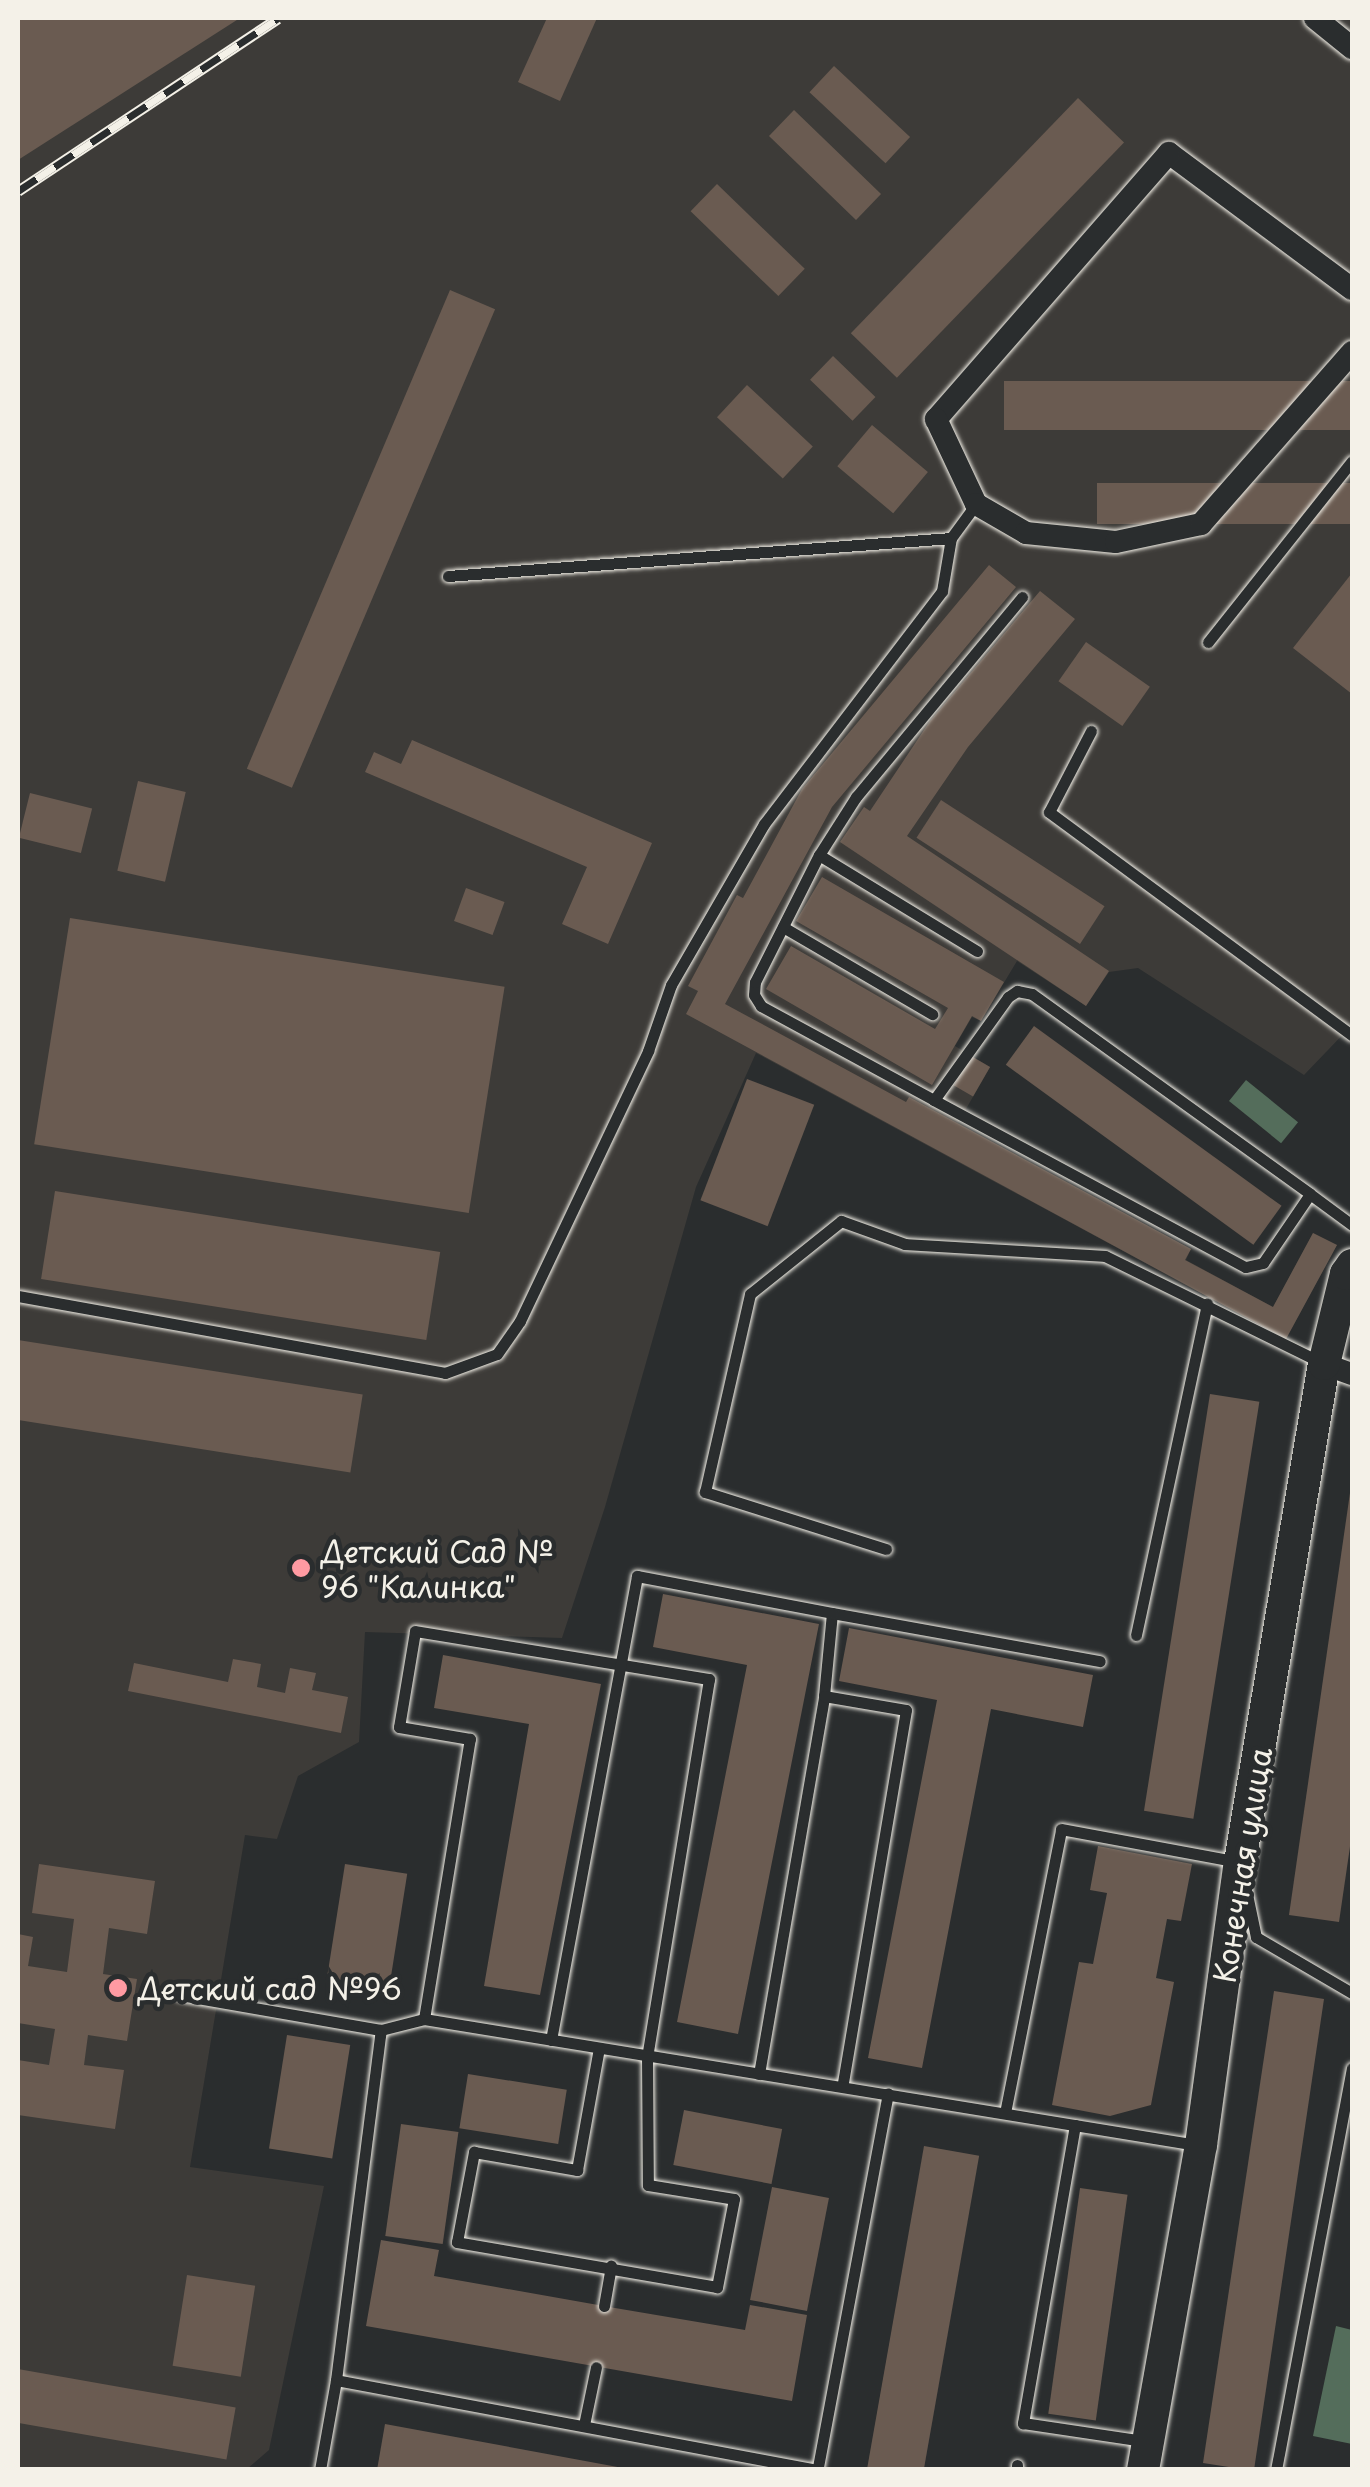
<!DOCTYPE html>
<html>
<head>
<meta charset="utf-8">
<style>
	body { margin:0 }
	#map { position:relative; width:1370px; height:2487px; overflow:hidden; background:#2a2d2e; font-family:"Playpen Sans",sans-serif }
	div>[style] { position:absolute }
	.built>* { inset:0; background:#3d3b38 }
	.green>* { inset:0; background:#546d5b; transform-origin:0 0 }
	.building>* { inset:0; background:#6a5b51; transform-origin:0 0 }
	.roads { filter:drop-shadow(0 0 2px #f4f1e8) drop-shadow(0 0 2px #f4f1e8) }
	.lane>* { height:11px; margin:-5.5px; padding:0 5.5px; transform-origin:5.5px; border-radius:5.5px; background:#2a2d2e }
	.street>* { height:22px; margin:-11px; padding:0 11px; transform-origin:11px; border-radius:11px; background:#2a2d2e }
	.secondary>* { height:32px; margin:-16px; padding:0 16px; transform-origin:16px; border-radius:16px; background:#2a2d2e }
	.rail>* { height:11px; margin-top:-5.5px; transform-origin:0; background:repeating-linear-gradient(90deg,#2a2d2e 0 22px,#f4f1e8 0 44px); box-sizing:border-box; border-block:2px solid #f4f1e8 }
	.dots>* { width:28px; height:28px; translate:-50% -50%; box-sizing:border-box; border:5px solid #2a2d2e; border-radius:50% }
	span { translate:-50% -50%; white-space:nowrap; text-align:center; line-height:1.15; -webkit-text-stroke:9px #2a2d2e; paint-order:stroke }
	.poi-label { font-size:30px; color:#f4f1e8 }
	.left { translate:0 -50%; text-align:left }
	.street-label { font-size:30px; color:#f4f1e8 }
	.frame { position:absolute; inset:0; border:20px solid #f4f1e8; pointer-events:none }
</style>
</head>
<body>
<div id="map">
	<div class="built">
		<i style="clip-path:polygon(18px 18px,1352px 18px,1352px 1025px,1304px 1075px,1138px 968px,1109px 972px,1086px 1006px,1017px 961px,981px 1021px,972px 1017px,955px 1046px,990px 1067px,958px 1123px,1191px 1249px,1186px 1260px,1273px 1307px,1313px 1233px,1337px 1245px,1286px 1339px,756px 1053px,696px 1187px,605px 1507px,562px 1638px,365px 1632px,359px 1742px,298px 1776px,277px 1839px,245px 1835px,190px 2167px,324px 2186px,269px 2450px,247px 2469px,18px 2469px)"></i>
	</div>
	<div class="green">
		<i style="left:1246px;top:1080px;width:67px;height:27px;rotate:39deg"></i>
		<i style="clip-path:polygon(1336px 2326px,1352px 2330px,1352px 2444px,1313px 2436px)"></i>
	</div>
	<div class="building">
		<i style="clip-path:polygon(18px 18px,240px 18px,18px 160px)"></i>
		<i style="clip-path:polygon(547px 18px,597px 18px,560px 101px,518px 82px)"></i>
		<i style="left:834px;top:66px;width:104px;height:36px;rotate:43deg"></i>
		<i style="left:1078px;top:98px;width:64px;height:327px;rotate:44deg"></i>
		<i style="left:794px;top:110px;width:121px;height:36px;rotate:44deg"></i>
		<i style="left:717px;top:184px;width:122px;height:38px;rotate:44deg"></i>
		<i style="left:450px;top:290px;width:49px;height:520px;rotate:23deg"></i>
		<i style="left:833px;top:356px;width:59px;height:33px;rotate:44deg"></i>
		<i style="left:1352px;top:381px;width:49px;height:348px;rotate:90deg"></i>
		<i style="left:747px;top:385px;width:90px;height:44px;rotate:43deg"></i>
		<i style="left:872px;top:425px;width:73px;height:54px;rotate:40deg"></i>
		<i style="left:1352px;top:483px;width:41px;height:255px;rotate:90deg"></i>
		<i style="clip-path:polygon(989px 565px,1016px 587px,832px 807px,725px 1004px,906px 1102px,909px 1097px,1191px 1249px,1185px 1260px,1273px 1307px,1313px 1233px,1337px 1245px,1286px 1339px,686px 1014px,698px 991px,688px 986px,737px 895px,743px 898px,802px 789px)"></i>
		<i style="clip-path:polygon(1352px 573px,1352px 694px,1293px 648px)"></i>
		<i style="clip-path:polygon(1040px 591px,1075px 619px,968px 747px,907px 836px,1109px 971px,1086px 1006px,840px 842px,864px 807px,870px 811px,930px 721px)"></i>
		<i style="left:1086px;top:642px;width:78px;height:48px;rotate:35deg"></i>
		<i style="clip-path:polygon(412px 740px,652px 843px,608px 944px,562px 924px,587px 867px,365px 772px,374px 752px,401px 764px)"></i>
		<i style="left:138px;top:781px;width:49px;height:92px;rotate:13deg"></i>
		<i style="left:30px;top:793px;width:64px;height:46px;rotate:14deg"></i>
		<i style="left:941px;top:800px;width:195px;height:45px;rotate:33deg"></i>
		<i style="clip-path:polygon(822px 877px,1004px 982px,981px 1021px,972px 1016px,932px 1085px,766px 989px,791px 946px,935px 1029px,948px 1008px,796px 921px)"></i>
		<i style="left:466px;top:888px;width:41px;height:35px;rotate:20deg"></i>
		<i style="left:70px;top:918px;width:440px;height:229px;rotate:9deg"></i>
		<i style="left:1034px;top:1026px;width:306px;height:48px;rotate:36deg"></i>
		<i style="left:971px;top:1056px;width:22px;height:34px;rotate:30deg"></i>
		<i style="left:747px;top:1079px;width:72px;height:130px;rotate:21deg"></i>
		<i style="left:55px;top:1191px;width:390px;height:89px;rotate:9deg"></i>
		<i style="left:18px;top:1340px;width:349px;height:79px;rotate:9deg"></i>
		<i style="left:1210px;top:1394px;width:50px;height:422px;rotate:9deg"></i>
		<i style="clip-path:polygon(1350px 1493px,1352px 1833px,1339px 1922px,1289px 1915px)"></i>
		<i style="clip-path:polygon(663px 1594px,819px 1624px,738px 2034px,677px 2022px,747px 1665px,653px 1647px)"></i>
		<i style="clip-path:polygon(849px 1628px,1093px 1675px,1083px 1727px,991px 1709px,922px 2068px,868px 2058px,937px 1700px,839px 1681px)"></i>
		<i style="clip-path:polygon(443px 1655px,601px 1684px,540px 1995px,484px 1986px,529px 1724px,434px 1708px)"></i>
		<i style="clip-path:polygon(233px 1659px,261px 1664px,257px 1687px,285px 1693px,290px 1668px,316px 1673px,312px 1690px,348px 1697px,341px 1733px,128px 1691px,134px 1663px,228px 1682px)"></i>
		<i style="clip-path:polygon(1098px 1846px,1192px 1864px,1181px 1921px,1167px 1919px,1156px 1978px,1174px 1982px,1151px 2105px,1110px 2116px,1052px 2105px,1079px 1962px,1093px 1964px,1107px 1893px,1090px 1890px)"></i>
		<i style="clip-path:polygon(39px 1864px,155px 1881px,147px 1934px,109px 1928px,103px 1974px,137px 1979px,127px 2041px,88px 2035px,84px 2065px,124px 2070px,115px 2129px,18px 2115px,18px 2060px,49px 2065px,55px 2029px,18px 2023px,18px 1934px,33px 1937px,28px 1966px,67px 1972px,74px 1919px,32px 1913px)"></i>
		<i style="left:345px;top:1864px;width:63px;height:116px;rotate:9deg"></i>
		<i style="clip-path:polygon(1274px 1991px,1324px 1999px,1254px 2470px,1248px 2470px,1203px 2463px)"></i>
		<i style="left:287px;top:2035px;width:64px;height:115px;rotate:9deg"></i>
		<i style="left:468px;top:2074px;width:100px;height:55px;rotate:9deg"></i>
		<i style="left:684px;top:2110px;width:100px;height:56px;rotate:11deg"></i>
		<i style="left:401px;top:2124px;width:58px;height:113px;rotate:8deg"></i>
		<i style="left:924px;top:2146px;width:56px;height:329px;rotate:10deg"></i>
		<i style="left:772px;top:2187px;width:58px;height:115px;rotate:11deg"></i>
		<i style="left:1080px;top:2188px;width:48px;height:228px;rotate:8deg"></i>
		<i style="clip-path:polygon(381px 2240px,439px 2250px,434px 2276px,615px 2308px,745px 2330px,750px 2305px,807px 2315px,792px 2401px,366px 2326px)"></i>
		<i style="left:187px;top:2275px;width:69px;height:92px;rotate:9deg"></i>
		<i style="left:18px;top:2369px;width:221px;height:53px;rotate:10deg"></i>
		<i style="clip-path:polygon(385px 2424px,623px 2468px,623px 2470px,377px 2470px)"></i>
	</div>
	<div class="roads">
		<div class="lane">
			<i style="left:448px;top:576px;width:504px;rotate:-4.32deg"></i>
			<i style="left:951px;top:538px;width:42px;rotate:-53.7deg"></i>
			<i style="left:1208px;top:642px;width:231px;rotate:-51.5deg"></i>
			<i style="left:1091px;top:731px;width:91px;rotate:117.4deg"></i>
			<i style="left:1049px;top:812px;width:376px;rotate:36.4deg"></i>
			<i style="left:819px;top:855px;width:185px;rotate:31.3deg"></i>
			<i style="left:783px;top:927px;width:173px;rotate:30.3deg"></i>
			<i style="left:934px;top:1100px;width:197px;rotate:-151.5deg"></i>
			<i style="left:761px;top:1006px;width:13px;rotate:-122deg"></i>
			<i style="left:754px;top:995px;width:13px;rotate:-86deg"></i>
			<i style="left:755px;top:982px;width:142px;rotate:-63.3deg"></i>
			<i style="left:819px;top:855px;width:69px;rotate:-57.5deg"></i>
			<i style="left:856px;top:797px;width:260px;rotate:-50.3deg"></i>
			<i style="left:1310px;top:1194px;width:83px;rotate:124.3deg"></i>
			<i style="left:1263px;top:1263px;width:18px;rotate:167deg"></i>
			<i style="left:1245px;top:1267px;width:353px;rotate:-151.8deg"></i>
			<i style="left:934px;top:1100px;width:127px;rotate:-54.3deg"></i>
			<i style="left:1008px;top:997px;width:11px;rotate:-34deg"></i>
			<i style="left:1017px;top:991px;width:15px;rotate:11deg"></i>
			<i style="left:1032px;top:994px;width:342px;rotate:35.7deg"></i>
			<i style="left:1310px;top:1194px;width:52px;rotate:36.4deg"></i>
			<i style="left:18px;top:1296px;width:434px;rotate:10.2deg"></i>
			<i style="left:445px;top:1373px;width:55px;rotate:-20.1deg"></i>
			<i style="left:497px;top:1354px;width:40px;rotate:-55.1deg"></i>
			<i style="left:520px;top:1321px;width:299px;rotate:-64.6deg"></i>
			<i style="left:648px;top:1051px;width:70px;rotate:-70.8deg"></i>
			<i style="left:671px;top:985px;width:186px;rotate:-60deg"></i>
			<i style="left:764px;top:824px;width:293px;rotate:-52.6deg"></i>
			<i style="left:942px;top:591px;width:54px;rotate:-80.4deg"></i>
			<i style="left:886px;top:1549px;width:190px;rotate:-162.5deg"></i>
			<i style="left:705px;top:1492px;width:203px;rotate:-77.2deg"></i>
			<i style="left:750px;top:1294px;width:117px;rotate:-38.7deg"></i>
			<i style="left:841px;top:1221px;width:68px;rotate:19.8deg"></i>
			<i style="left:905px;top:1244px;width:200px;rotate:3.4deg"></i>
			<i style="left:1105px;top:1256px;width:240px;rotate:26.2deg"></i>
			<i style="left:1136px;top:1635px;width:339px;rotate:-77.9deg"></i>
			<i style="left:824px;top:1696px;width:83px;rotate:-84.5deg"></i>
			<i style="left:832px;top:1613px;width:272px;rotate:10.2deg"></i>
			<i style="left:1247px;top:1894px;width:44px;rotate:78.2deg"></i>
			<i style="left:1256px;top:1937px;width:111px;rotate:30.3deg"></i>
			<i style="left:180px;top:1995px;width:204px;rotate:9.9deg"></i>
			<i style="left:424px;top:2019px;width:284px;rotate:-80.7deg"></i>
			<i style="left:470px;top:1739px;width:72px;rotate:-170.4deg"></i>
			<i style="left:399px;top:1727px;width:97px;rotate:-80.5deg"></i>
			<i style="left:415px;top:1631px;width:298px;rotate:9.3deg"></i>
			<i style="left:709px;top:1679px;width:382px;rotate:99.3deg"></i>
			<i style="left:647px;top:2056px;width:129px;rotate:89.6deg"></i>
			<i style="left:648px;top:2185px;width:87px;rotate:9.2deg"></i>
			<i style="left:734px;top:2199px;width:90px;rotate:100.9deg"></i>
			<i style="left:717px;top:2287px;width:264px;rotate:-170.2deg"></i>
			<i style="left:457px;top:2242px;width:92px;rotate:-79.3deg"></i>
			<i style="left:474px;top:2152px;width:105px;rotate:9.9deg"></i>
			<i style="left:577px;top:2170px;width:124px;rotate:-79.8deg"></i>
			<i style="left:551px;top:2040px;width:472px;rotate:-79.5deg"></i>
			<i style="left:637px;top:1576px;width:198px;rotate:10.7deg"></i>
			<i style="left:759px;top:2074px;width:384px;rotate:-80.2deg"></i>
			<i style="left:824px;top:1696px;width:83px;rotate:9.7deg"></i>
			<i style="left:906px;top:1710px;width:382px;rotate:99.6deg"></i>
			<i style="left:1005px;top:2113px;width:289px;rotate:-78.8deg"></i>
			<i style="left:1061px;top:1829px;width:181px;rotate:10.5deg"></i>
			<i style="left:1075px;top:2125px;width:303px;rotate:99.9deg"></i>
			<i style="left:1023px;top:2423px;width:122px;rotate:8.5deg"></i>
			<i style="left:604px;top:2306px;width:41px;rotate:-80.1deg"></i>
			<i style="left:584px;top:2425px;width:59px;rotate:-78.3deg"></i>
			<i style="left:818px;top:2467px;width:380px;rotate:-79.4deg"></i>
			<i style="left:320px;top:2470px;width:91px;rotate:-79.9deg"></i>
			<i style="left:817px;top:2470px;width:489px;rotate:-169.4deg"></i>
			<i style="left:336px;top:2380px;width:353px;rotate:-82.7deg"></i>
			<i style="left:381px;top:2030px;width:44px;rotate:-14.3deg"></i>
			<i style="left:424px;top:2019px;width:783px;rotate:9.26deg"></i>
			<i style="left:1017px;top:2470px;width:5px;rotate:-90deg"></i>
			<i style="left:1276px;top:2470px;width:409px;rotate:-79.3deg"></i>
		</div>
		<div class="street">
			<i style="left:1315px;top:18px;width:48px;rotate:39deg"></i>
			<i style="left:1352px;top:289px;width:228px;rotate:-143.4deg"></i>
			<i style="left:1169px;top:153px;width:354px;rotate:131.2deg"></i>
			<i style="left:936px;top:419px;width:94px;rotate:64.8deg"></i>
			<i style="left:976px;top:504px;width:58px;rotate:30.1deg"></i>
			<i style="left:1026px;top:533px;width:90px;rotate:5.7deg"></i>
			<i style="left:1116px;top:542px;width:87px;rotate:-12deg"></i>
			<i style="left:1201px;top:524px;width:229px;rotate:-48.7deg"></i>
			<i style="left:1324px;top:1364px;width:30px;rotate:20deg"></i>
		</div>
		<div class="secondary">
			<i style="left:1143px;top:2470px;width:330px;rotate:-79.9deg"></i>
			<i style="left:1201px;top:2145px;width:286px;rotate:-82.2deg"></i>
			<i style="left:1240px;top:1862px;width:505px;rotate:-80.43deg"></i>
			<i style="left:1324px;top:1364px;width:93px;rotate:-76.3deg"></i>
			<i style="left:1346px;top:1274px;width:11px;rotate:-56deg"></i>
		</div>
	</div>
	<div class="rail">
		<i style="left:18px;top:191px;width:312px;rotate:-33.6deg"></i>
	</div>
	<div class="dots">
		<i style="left:301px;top:1568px;background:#ff9aa2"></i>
		<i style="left:118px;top:1988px;background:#ff9aa2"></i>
	</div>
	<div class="poi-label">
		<span class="left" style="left:321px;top:1568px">Детский Сад №<br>96 "Калинка"</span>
		<span class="left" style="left:138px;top:1988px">Детский сад №96</span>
	</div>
	<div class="street-label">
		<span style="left:1242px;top:1865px;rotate:-81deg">Конечная улица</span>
	</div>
	<div class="frame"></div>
</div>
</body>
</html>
